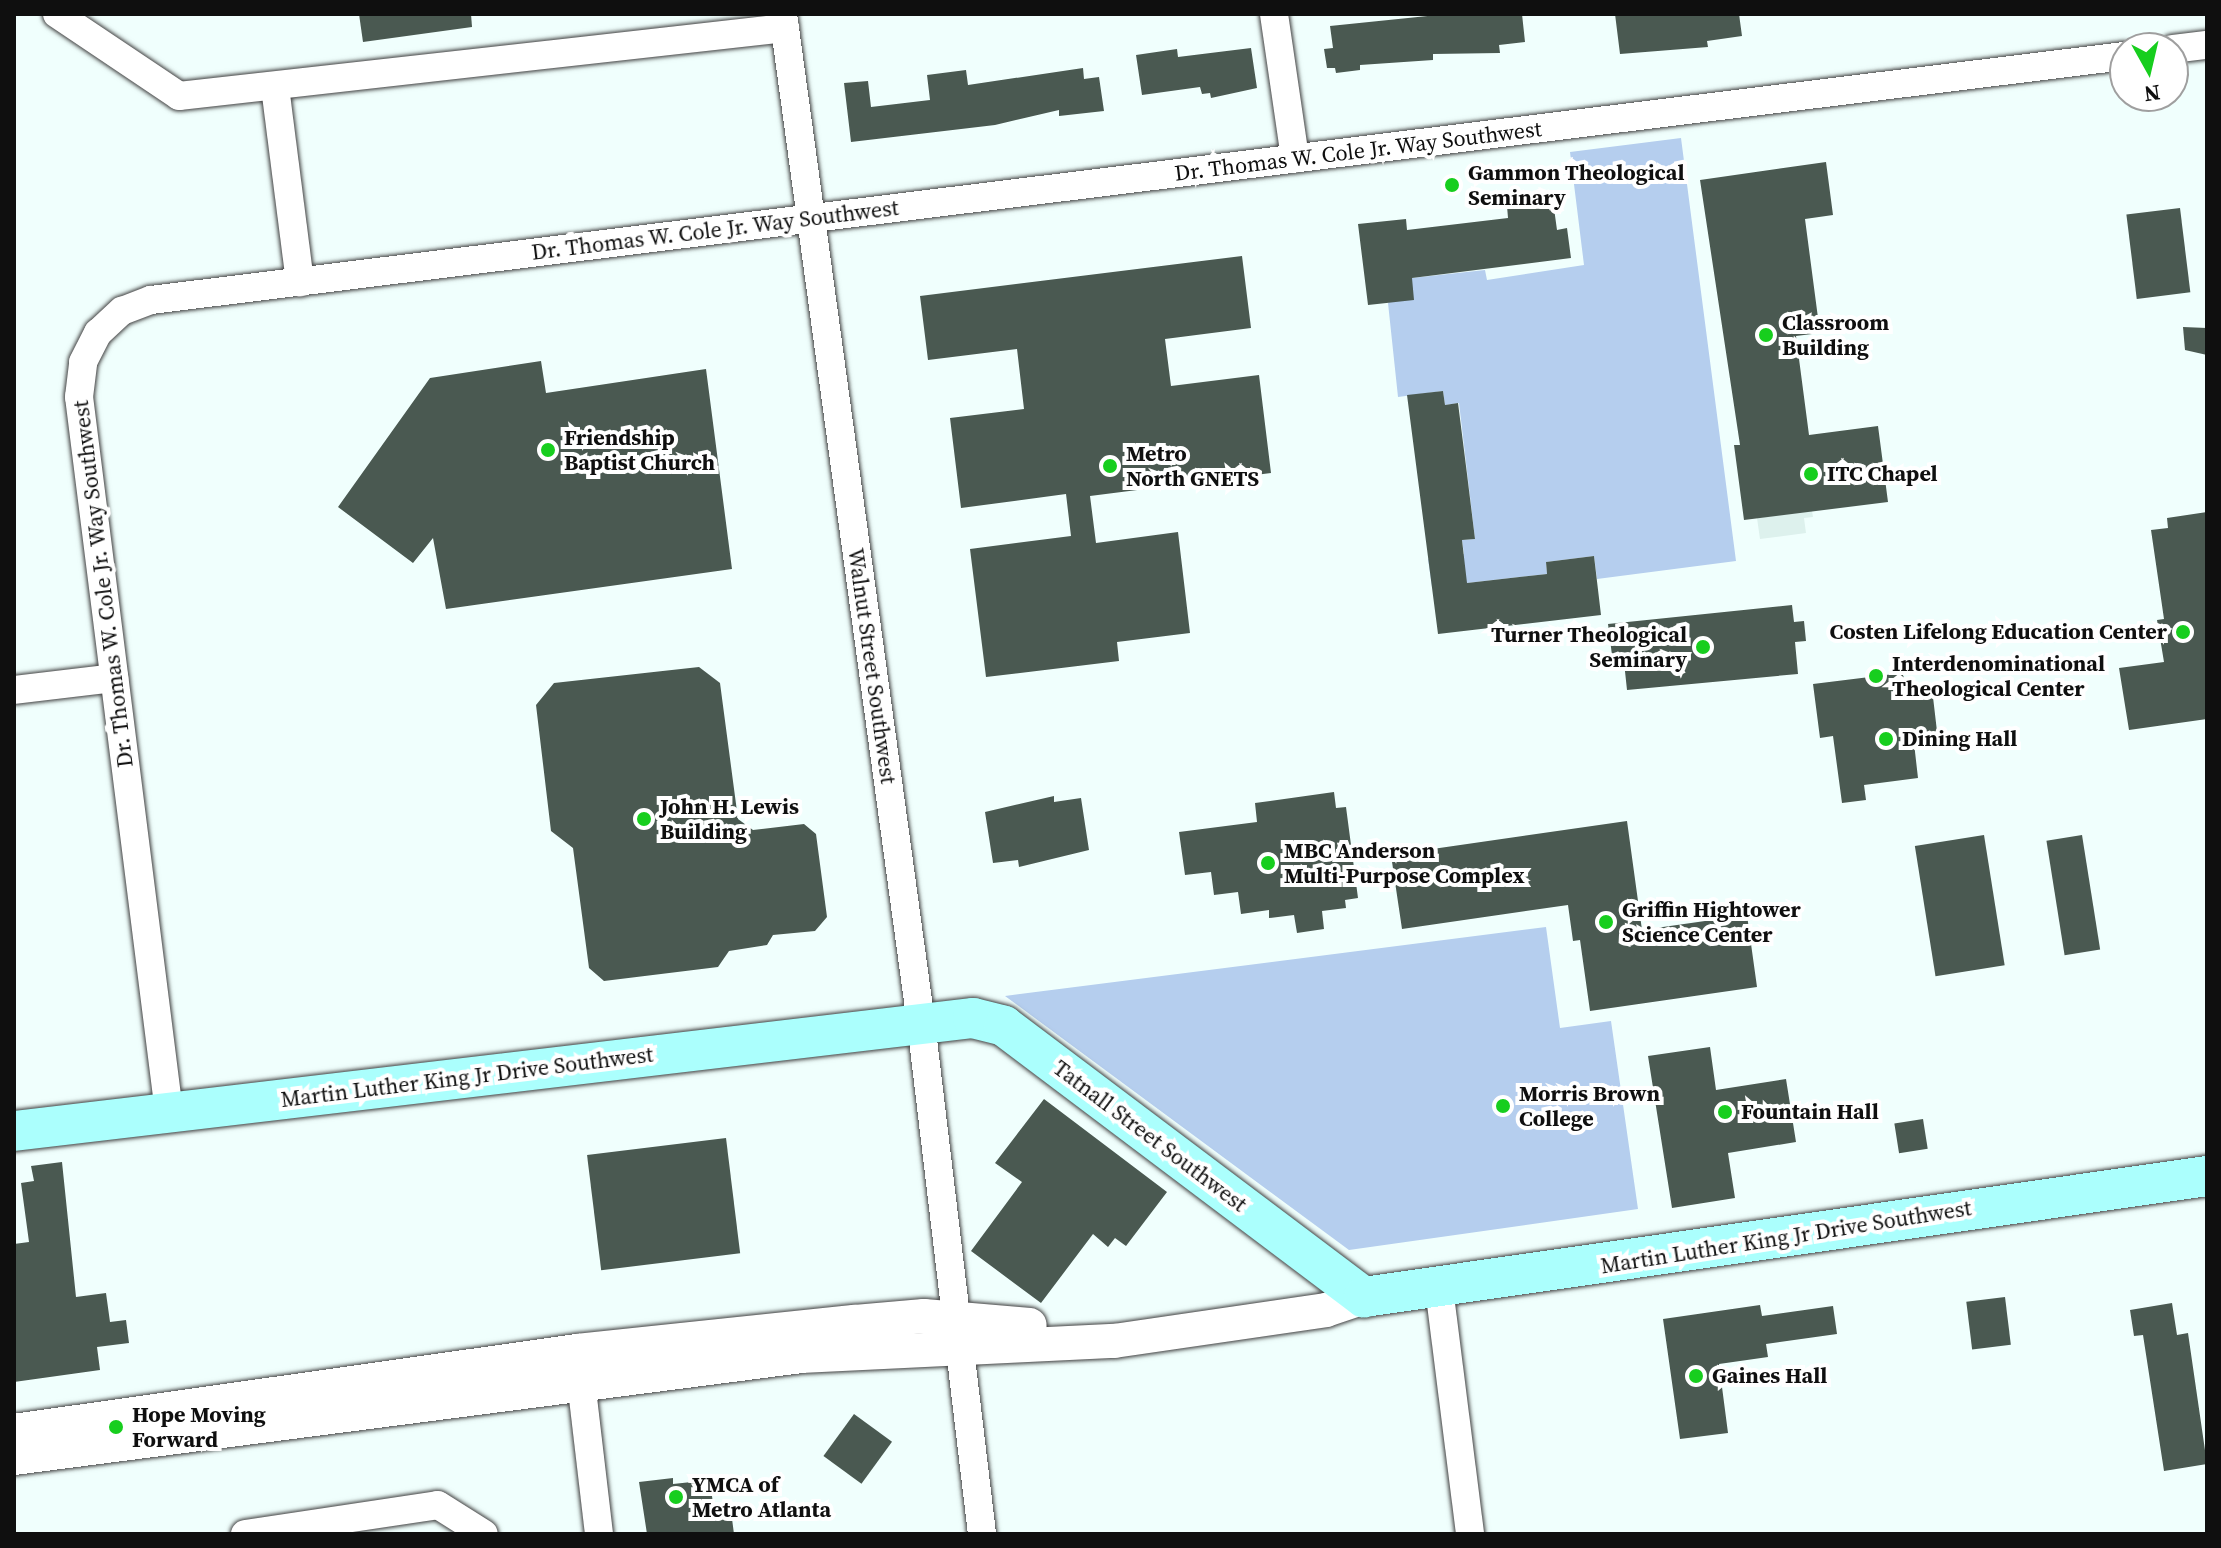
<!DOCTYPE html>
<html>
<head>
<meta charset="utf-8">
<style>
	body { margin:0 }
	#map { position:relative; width:2221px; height:1548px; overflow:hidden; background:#f0fffd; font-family:"Source Serif 4",serif }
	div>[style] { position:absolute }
	.green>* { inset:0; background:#b5ceee }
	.plaza>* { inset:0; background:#ddf1ed }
	.building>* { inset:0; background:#4a5951; transform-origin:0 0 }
	.roads { filter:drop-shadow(0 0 2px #424242) drop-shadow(0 0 2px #424242) }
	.minor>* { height:28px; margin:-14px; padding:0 14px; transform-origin:14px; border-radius:14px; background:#fff }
	.tertiary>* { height:34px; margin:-17px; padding:0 17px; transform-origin:17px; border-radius:17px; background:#fff }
	.secondary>* { height:40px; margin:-20px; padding:0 20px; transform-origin:20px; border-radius:20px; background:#abfffd }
	.dots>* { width:22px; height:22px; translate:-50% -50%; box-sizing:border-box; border:4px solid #fff; border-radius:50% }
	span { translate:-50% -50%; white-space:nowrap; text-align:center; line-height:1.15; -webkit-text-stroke:8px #fff; paint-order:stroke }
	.street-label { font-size:22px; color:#0f0f0f }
	.poi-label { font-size:22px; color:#0f0f0f; font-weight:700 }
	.left { translate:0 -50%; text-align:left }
	.right { translate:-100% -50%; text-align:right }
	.frame { position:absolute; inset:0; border:16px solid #0f0f0f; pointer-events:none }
	.north { position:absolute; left:2109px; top:32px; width:80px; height:80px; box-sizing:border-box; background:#fff; border:2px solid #9f9f9f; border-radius:50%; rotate:172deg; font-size:22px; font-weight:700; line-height:32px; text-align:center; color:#0f0f0f }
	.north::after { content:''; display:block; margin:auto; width:28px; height:36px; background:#17ce1e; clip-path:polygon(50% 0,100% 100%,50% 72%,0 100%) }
</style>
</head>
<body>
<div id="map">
	<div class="green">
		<i style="clip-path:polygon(1681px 138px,1736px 561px,1597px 579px,1594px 556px,1546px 562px,1547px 574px,1432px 587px,1428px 559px,1464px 554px,1462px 540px,1475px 539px,1459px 403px,1445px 405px,1443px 391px,1398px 397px,1388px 303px,1412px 278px,1485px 270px,1487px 280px,1584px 265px,1570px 152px)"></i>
		<i style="clip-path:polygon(1546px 927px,1560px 1028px,1611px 1021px,1638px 1209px,1349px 1250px,1005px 996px)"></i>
	</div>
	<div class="plaza">
		<i style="clip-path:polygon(1812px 511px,1813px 517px,1804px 518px,1806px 533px,1760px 539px,1757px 518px)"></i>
	</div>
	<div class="building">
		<i style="clip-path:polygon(359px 14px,471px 14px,472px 27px,363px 42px)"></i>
		<i style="clip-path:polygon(1447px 14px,1522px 14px,1525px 42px,1499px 45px,1500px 53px,1433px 54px,1433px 60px,1360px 65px,1360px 70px,1336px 73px,1335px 68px,1327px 68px,1324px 49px,1333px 48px,1330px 26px)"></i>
		<i style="clip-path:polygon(1615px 14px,1739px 14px,1742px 36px,1707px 41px,1708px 47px,1620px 54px)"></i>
		<i style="clip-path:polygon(1251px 48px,1257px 88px,1211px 98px,1210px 93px,1202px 94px,1200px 87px,1142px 95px,1136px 55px,1177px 49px,1178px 57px)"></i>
		<i style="clip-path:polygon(1083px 68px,1084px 79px,1099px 77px,1104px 111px,1059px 116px,1059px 110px,995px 125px,851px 142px,844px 83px,868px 81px,871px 107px,930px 100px,927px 75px,966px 70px,968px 85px)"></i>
		<i style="clip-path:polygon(1826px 162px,1833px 215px,1805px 219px,1820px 333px,1796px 336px,1809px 435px,1878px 426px,1888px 502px,1744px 520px,1734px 445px,1740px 445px,1700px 180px)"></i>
		<i style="clip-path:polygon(1553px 201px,1557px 230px,1567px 228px,1571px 258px,1412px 278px,1414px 300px,1368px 305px,1358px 224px,1406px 219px,1407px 230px,1508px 218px,1507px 206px)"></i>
		<i style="left:2180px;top:208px;width:85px;height:54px;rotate:83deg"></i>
		<i style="clip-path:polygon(1242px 256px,1251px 328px,1165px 339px,1171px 386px,1259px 375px,1271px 473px,1090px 496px,1096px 543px,1178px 532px,1190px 633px,1117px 642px,1119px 661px,986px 677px,970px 549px,1071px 536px,1066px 494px,961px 508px,950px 418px,1024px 409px,1017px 349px,928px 360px,920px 296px)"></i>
		<i style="clip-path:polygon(2183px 327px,2207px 328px,2207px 355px,2185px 350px)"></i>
		<i style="clip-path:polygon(541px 361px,546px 393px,706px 369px,732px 569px,446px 609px,433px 538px,413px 563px,338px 507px,430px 378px)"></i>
		<i style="clip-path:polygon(1443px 391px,1445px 405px,1458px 403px,1467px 474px,1475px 539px,1462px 540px,1467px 583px,1547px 574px,1546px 562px,1594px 556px,1601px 615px,1438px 634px,1407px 395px)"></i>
		<i style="clip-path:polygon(2207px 512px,2207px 719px,2129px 730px,2119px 668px,2164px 662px,2157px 620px,2164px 619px,2151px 530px,2168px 528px,2167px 518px)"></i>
		<i style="clip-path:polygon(1792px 605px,1794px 622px,1804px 621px,1806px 641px,1795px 642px,1798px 674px,1627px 690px,1624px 662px,1613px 663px,1608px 624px)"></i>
		<i style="clip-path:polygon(699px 667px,720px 683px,738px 819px,753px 830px,804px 824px,816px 834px,827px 917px,815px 931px,773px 935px,767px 945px,729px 951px,718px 967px,604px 981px,589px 968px,573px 848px,551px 831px,536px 705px,554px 683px)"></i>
		<i style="clip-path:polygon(1902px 673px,1908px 687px,1923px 685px,1924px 698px,1933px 697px,1938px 740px,1914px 743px,1918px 778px,1864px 785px,1866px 800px,1842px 803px,1833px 736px,1820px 738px,1813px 684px)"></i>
		<i style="clip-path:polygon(1334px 792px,1336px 808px,1346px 807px,1358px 898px,1345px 900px,1346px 908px,1322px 911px,1324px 929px,1297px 933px,1294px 915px,1269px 918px,1269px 910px,1241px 914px,1238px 892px,1214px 895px,1211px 872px,1185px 875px,1179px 832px,1257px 822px,1255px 803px)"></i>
		<i style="clip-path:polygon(1054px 796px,1054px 802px,1081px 798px,1089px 850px,1019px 867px,1018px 860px,993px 863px,985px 812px)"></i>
		<i style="clip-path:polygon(1627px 821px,1642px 930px,1747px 915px,1757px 987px,1590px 1011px,1580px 940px,1573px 941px,1568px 905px,1402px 929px,1391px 855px)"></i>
		<i style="left:1984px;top:835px;width:132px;height:70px;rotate:81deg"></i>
		<i style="left:2082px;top:835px;width:116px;height:36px;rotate:81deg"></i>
		<i style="clip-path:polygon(1710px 1047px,1716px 1090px,1786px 1079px,1796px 1142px,1728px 1153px,1735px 1198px,1672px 1208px,1648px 1056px)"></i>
		<i style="clip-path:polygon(1044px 1099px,1167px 1192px,1126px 1246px,1115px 1238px,1108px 1247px,1093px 1234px,1041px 1303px,971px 1251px,1022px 1182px,995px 1163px)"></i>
		<i style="left:1923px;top:1119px;width:30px;height:29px;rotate:81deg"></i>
		<i style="left:726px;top:1138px;width:116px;height:140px;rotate:83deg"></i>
		<i style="clip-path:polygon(62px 1162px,76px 1297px,106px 1293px,110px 1322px,126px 1320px,129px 1343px,97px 1347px,100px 1370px,14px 1382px,14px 1244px,29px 1242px,21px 1183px,34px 1181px,31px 1166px)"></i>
		<i style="left:2005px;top:1297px;width:48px;height:39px;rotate:83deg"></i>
		<i style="clip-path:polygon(2172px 1303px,2177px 1335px,2188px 1333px,2207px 1464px,2164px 1471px,2143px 1335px,2134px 1336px,2130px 1310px)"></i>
		<i style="clip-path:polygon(1760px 1305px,1762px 1316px,1833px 1306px,1837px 1334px,1766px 1344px,1768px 1357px,1719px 1364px,1728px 1433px,1680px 1439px,1663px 1319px)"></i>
		<i style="left:854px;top:1414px;width:47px;height:52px;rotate:36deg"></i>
		<i style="clip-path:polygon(673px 1478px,673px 1484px,710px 1480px,714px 1512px,731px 1511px,734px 1534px,647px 1534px,639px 1482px)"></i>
	</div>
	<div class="roads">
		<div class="minor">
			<i style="left:57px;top:14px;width:147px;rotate:33.9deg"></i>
			<i style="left:179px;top:96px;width:610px;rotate:-6.4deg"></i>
			<i style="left:783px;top:14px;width:1018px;rotate:82.21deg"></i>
			<i style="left:921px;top:1023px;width:515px;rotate:83.19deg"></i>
			<i style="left:1274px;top:14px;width:146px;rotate:81.7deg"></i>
			<i style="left:2173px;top:49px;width:34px;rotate:-7deg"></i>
			<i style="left:275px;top:87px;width:197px;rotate:82.7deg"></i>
			<i style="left:14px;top:690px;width:101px;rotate:-6.8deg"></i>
			<i style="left:169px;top:1112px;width:721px;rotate:-97.17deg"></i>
			<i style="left:79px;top:397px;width:35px;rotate:-83deg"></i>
			<i style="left:83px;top:362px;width:33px;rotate:-63deg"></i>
			<i style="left:98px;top:333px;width:33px;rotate:-43deg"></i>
			<i style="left:122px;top:311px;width:31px;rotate:-21deg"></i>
			<i style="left:151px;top:300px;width:1989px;rotate:-7.05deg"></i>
			<i style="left:1439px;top:1288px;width:248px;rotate:82.8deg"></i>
			<i style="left:579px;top:1364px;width:171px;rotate:83.3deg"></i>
			<i style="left:245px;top:1534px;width:195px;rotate:-8.5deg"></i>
			<i style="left:438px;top:1505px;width:54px;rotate:32.2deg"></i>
		</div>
		<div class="tertiary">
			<i style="left:14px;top:1431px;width:569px;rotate:-8.09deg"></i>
			<i style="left:577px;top:1351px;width:280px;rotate:-6deg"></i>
			<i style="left:855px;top:1322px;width:69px;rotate:-5deg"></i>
			<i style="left:924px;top:1316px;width:106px;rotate:4.9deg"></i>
			<i style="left:14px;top:1458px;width:795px;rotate:-7.38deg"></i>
			<i style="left:802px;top:1356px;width:312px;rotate:-2.8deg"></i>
			<i style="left:1114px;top:1341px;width:214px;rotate:-8.3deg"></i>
			<i style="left:1326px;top:1310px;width:40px;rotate:-18.9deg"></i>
		</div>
		<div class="secondary">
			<i style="left:14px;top:1131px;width:966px;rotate:-6.72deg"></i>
			<i style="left:973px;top:1018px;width:32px;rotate:14deg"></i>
			<i style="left:1004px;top:1026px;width:451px;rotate:37deg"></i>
			<i style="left:1364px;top:1297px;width:852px;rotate:-8.17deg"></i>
		</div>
	</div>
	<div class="dots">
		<i style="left:1452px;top:185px;background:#17ce1e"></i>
		<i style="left:1766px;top:335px;background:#17ce1e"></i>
		<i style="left:548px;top:450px;background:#17ce1e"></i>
		<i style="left:1110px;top:466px;background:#17ce1e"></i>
		<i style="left:1811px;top:474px;background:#17ce1e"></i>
		<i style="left:2183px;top:632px;background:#17ce1e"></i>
		<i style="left:1703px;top:647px;background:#17ce1e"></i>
		<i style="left:1876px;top:676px;background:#17ce1e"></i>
		<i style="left:1886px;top:739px;background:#17ce1e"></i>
		<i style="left:644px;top:819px;background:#17ce1e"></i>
		<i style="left:1268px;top:863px;background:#17ce1e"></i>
		<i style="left:1606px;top:922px;background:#17ce1e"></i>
		<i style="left:1503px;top:1106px;background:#17ce1e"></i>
		<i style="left:1725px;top:1112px;background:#17ce1e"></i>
		<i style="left:1696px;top:1376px;background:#17ce1e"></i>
		<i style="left:116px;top:1427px;background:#17ce1e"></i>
		<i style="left:676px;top:1497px;background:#17ce1e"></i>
	</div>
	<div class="street-label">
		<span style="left:1358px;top:151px;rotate:-7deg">Dr. Thomas W. Cole Jr. Way Southwest</span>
		<span style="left:715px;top:230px;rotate:-7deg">Dr. Thomas W. Cole Jr. Way Southwest</span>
		<span style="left:103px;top:584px;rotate:-97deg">Dr. Thomas W. Cole Jr. Way Southwest</span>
		<span style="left:872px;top:666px;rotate:82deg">Walnut Street Southwest</span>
		<span style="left:467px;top:1077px;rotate:-7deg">Martin Luther King Jr Drive Southwest</span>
		<span style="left:1150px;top:1136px;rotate:37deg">Tatnall Street Southwest</span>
		<span style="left:1786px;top:1237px;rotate:-9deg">Martin Luther King Jr Drive Southwest</span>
	</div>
	<div class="poi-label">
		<span class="left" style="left:1468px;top:185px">Gammon Theological<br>Seminary</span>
		<span class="left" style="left:1782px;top:335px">Classroom<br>Building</span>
		<span class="left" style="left:564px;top:450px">Friendship<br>Baptist Church</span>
		<span class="left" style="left:1126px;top:466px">Metro<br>North GNETS</span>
		<span class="left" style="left:1827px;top:474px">ITC Chapel</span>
		<span class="right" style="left:2167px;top:632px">Costen Lifelong Education Center</span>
		<span class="right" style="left:1687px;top:647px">Turner Theological<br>Seminary</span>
		<span class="left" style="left:1892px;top:676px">Interdenominational<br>Theological Center</span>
		<span class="left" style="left:1902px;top:739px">Dining Hall</span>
		<span class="left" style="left:660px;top:819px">John H. Lewis<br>Building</span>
		<span class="left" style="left:1284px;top:863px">MBC Anderson<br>Multi-Purpose Complex</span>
		<span class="left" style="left:1622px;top:922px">Griffin Hightower<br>Science Center</span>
		<span class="left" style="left:1519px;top:1106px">Morris Brown<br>College</span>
		<span class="left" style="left:1741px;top:1112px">Fountain Hall</span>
		<span class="left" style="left:1712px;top:1376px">Gaines Hall</span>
		<span class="left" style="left:132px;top:1427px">Hope Moving<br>Forward</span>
		<span class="left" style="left:692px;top:1497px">YMCA of<br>Metro Atlanta</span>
	</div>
	<div class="frame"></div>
	<div class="north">N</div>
</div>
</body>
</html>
